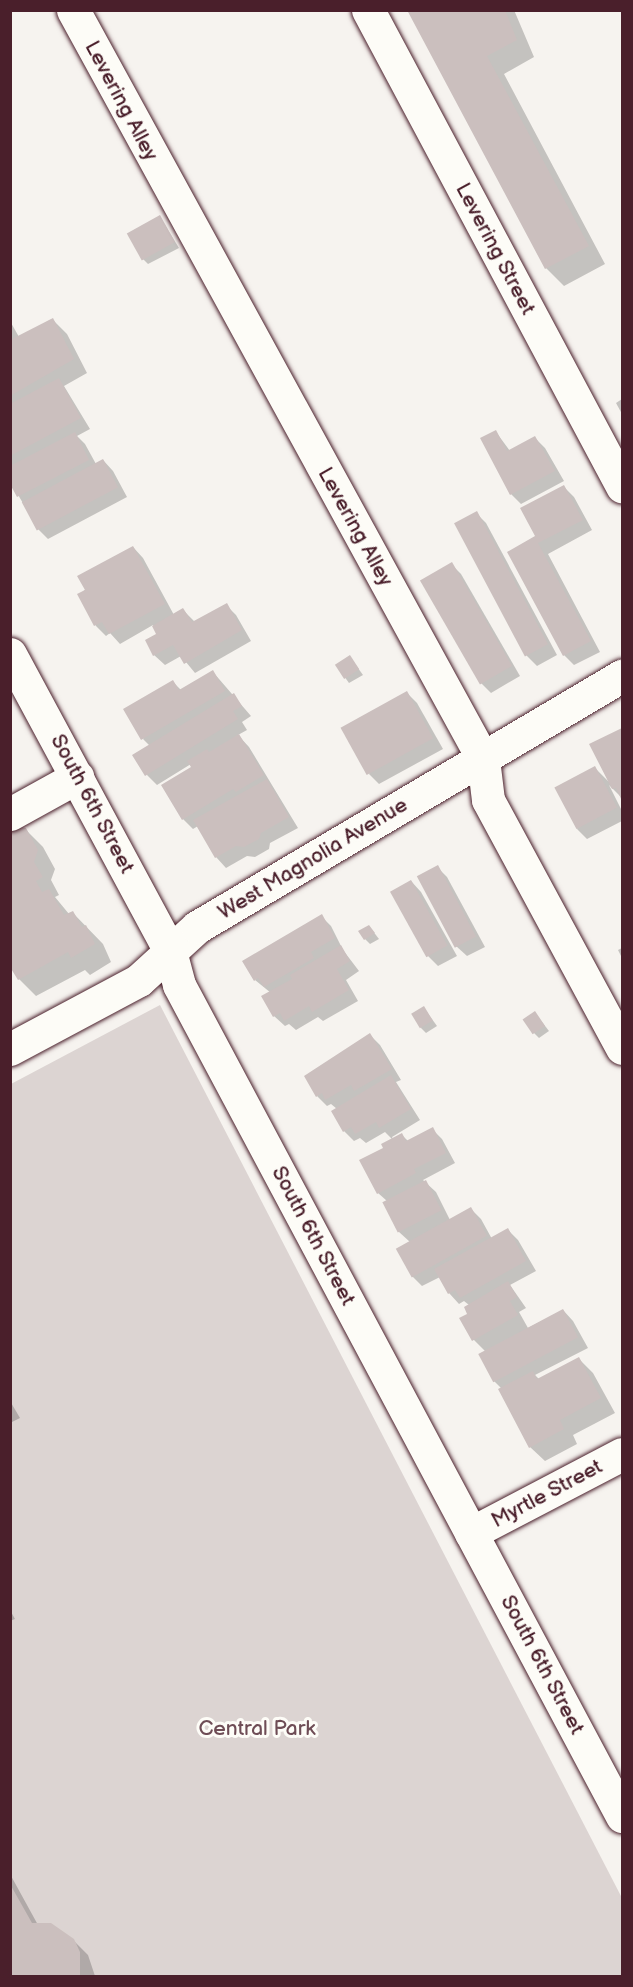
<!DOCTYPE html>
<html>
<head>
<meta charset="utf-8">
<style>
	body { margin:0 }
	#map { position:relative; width:633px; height:1987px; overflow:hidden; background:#f6f3ef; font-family:"Balsamiq Sans",sans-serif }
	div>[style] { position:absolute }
	.green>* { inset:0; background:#dcd4d2 }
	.shadow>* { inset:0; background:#0003 }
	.building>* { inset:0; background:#cbbfbe; transform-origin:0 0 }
	.roads { filter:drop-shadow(0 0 2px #4a1f2b) drop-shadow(0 0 2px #4a1f2b) }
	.minor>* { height:33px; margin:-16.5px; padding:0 16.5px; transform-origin:16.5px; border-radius:16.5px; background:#fdfcf7 }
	span { translate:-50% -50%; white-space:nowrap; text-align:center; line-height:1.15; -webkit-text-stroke:6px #fdfcf7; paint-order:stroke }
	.street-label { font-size:21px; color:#4a1f2b }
	.park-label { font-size:21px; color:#6e4c55 }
	.frame { position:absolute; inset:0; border:12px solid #4a1f2b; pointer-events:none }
</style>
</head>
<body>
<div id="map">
	<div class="green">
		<i style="clip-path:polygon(160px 1005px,622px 1898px,622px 1976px,11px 1976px,11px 1084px)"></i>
	</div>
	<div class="shadow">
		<i style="clip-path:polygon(408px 10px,514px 10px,534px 57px,504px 74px,605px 264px,564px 286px,546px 268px)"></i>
		<i style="clip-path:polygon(160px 217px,179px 248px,148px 264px,143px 259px)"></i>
		<i style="clip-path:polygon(52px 319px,67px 334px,87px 373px,64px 386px,90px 429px,77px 436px,85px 444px,96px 464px,103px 460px,113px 471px,127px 497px,48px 539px,38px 529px,10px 481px,10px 321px,19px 337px)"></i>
		<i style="clip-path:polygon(622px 399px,622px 414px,616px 403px)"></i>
		<i style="clip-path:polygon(496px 432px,510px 451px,535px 438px,545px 448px,564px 481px,521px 504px,511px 494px)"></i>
		<i style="clip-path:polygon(564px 487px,574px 497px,592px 530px,548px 554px,600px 652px,574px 665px,564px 655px,509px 552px,537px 537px)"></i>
		<i style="clip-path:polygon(476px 513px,486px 523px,557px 655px,537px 666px,527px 656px,456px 524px)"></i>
		<i style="clip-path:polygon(133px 547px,143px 558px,174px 615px,183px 610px,195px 622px,226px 605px,236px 615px,251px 641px,195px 673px,181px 656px,165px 665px,154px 655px,158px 635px,153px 625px,120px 644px,110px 633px,106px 636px,96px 626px,79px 595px)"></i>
		<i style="clip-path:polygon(451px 564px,461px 574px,520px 676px,491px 693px,481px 683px)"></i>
		<i style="clip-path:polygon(350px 657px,363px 675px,349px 683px,336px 665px)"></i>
		<i style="clip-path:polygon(213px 672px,251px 716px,242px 722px,247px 730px,238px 735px,249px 747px,298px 828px,270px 843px,269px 849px,255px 857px,247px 856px,226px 868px,216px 857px,198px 826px,193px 829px,183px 819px,193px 768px,191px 764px,157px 785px,147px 775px,150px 746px,143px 739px,173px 682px,181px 690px)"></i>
		<i style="clip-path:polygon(407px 693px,417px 703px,443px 749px,379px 784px,369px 774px)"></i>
		<i style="clip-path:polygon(622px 730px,622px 798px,609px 785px,622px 811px,622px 821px,587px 839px,577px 829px,595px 768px,609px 782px,591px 745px)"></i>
		<i style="clip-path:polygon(25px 829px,43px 847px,55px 869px,51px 880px,59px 895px,55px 897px,69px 914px,73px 913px,103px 944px,111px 962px,90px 975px,85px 970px,36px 996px,19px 979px)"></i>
		<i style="clip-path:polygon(437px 867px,447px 877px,485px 947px,467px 956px,456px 946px)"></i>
		<i style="clip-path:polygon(411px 881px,421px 892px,457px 956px,438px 966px,428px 956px,392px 892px)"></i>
		<i style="clip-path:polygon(321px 916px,331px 926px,343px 950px,359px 971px,346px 980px,358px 1001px,323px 1021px,318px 1017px,296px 1030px,289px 1024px,285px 1026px,274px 1016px,271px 993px,255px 980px)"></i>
		<i style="clip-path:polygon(369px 926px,379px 939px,370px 944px,365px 939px)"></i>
		<i style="clip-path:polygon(622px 948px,622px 958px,618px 950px)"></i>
		<i style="clip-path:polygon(424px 1008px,437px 1026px,426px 1033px,421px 1028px)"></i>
		<i style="clip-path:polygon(535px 1013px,549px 1031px,539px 1038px,534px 1033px)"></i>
		<i style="clip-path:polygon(370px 1035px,380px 1045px,401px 1080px,396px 1082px,420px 1120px,392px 1137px,393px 1139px,401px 1134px,408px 1141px,432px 1129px,442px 1139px,455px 1163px,423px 1180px,436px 1192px,450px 1220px,471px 1209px,481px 1219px,492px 1239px,508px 1230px,518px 1240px,536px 1271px,510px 1285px,526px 1308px,519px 1312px,528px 1328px,563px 1310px,573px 1321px,588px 1348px,535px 1375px,540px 1380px,579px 1359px,593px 1373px,615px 1413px,573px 1435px,577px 1444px,545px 1461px,530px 1447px,502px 1389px,494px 1381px,485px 1351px,474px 1340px,469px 1305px,464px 1301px,459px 1304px,449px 1293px,440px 1277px,422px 1286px,412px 1276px,410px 1242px,399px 1232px,384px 1203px,387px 1201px,378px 1193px,385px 1148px,392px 1139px,385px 1132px,366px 1143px,360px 1138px,354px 1141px,344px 1131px,333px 1111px,337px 1109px,331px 1104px,327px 1106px,317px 1096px)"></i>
		<i style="clip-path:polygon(10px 1401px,20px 1418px,10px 1423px)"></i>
		<i style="clip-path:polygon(10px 1610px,15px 1619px,10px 1621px)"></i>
		<i style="clip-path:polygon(10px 1874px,38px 1925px,50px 1925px,73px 1940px,88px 1955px,95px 1976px,10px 1976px)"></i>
	</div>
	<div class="building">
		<i style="clip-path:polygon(407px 10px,505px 10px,517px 40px,487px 56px,589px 246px,545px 269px)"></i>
		<i style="left:160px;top:215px;width:31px;height:38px;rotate:61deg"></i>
		<i style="clip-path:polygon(53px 318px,74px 359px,10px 396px,10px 340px)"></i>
		<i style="clip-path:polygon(59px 378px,81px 418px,10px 456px,10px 404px)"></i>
		<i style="clip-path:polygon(496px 430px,507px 451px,535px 436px,555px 471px,510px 495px,480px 438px)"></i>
		<i style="clip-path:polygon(75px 432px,89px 460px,17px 497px,10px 484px,10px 466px)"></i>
		<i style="left:103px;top:459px;width:32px;height:92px;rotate:62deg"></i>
		<i style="clip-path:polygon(564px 485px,583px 520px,538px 543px,591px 641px,563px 656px,507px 552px,535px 536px,520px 508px)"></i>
		<i style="left:477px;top:511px;width:151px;height:26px;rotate:62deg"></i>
		<i style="clip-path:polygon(133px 546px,165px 604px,109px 634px,102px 622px,94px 626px,77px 594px,85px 590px,77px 576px)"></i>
		<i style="left:452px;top:562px;width:120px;height:37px;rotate:60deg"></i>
		<i style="clip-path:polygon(227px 603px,242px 630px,184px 664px,173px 645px,153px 656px,145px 640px,156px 634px,152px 626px,183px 608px,192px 622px)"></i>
		<i style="left:350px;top:655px;width:17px;height:18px;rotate:57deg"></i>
		<i style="clip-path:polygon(213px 670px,225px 691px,141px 740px,123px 709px,173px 680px,179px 690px)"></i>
		<i style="left:407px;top:691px;width:54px;height:76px;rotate:61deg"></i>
		<i style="clip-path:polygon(234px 693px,242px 706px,233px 711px,238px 719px,145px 776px,132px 755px)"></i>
		<i style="clip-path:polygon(622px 728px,622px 801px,616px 788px,612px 789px,589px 744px)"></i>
		<i style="clip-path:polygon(239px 734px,264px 775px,236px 792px,233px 789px,182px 820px,161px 785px,191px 767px,187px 761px,207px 749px,209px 752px)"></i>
		<i style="left:595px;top:766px;width:47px;height:46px;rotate:62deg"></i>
		<i style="clip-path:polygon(267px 779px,289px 817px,261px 833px,259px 839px,244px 847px,236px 846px,215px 858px,193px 820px)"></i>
		<i style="clip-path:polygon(16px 826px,26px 828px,38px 850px,34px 862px,43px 877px,36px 881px,42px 892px,49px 889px,64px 915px,73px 911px,82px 927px,86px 925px,95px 944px,71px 958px,68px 952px,18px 980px,10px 967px,10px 829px)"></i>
		<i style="left:438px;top:865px;width:81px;height:24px;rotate:62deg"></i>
		<i style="left:411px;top:880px;width:75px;height:24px;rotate:61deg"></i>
		<i style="clip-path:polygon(322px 914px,335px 938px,311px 952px,314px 958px,264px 987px,258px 978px,254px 981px,242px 961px)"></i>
		<i style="clip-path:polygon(369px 925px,375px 933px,364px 940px,358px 931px)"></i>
		<i style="clip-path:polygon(341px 945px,350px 961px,337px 969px,349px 990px,312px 1012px,309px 1006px,284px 1021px,280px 1013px,273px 1017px,261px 996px,292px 979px,290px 975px)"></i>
		<i style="left:424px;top:1006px;width:17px;height:15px;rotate:59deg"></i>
		<i style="left:535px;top:1011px;width:18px;height:15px;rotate:56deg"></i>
		<i style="clip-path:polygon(370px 1033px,392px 1069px,354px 1091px,351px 1085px,325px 1100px,322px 1093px,316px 1097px,304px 1076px)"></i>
		<i style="clip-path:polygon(391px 1075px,411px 1109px,379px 1128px,376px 1122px,355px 1134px,351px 1127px,343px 1132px,331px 1111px)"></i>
		<i style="clip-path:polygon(433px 1127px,446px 1153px,414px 1169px,416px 1173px,377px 1194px,359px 1160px,383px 1148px,381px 1144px,402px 1133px,406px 1141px)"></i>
		<i style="left:426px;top:1180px;width:34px;height:49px;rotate:63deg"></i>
		<i style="left:471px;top:1207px;width:33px;height:86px;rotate:61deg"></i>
		<i style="clip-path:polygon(508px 1228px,526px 1261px,460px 1298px,455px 1290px,448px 1294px,434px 1269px)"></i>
		<i style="clip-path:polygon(508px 1281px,517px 1297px,510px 1301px,518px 1315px,472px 1341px,459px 1318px,467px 1314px,464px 1307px)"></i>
		<i style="left:563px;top:1309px;width:32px;height:96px;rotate:62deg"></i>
		<i style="clip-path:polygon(579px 1357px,601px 1398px,560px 1420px,564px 1429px,529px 1448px,498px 1389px,533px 1371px,537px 1379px)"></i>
		<i style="clip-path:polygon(10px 1884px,32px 1923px,51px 1923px,74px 1939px,80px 1952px,80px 1976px,10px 1976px)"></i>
	</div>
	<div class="roads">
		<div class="minor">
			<i style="left:73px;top:10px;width:854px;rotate:61.3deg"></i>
			<i style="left:483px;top:759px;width:41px;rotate:83deg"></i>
			<i style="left:488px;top:800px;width:282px;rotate:61.6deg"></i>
			<i style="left:368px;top:10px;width:540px;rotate:61.92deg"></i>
			<i style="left:10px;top:654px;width:337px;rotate:61.7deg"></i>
			<i style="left:170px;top:951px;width:35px;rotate:75deg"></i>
			<i style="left:179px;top:985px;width:942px;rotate:61.94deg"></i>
			<i style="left:10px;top:814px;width:77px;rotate:-28.9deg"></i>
			<i style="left:10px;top:1049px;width:146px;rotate:-28.1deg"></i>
			<i style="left:139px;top:980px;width:79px;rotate:-42.4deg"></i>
			<i style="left:197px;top:927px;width:494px;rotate:-30.6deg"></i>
			<i style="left:471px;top:1533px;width:170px;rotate:-27.6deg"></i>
		</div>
	</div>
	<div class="street-label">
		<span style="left:121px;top:101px;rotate:62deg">Levering Alley</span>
		<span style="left:495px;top:249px;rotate:62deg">Levering Street</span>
		<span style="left:355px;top:527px;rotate:61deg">Levering Alley</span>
		<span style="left:92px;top:804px;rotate:62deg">South 6th Street</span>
		<span style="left:313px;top:859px;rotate:-31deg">West Magnolia Avenue</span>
		<span style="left:313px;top:1236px;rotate:62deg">South 6th Street</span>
		<span style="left:547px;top:1494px;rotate:-28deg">Myrtle Street</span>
		<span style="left:542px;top:1665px;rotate:62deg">South 6th Street</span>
	</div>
	<div class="park-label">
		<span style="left:257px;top:1729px">Central Park</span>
	</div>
	<div class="frame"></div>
</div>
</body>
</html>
